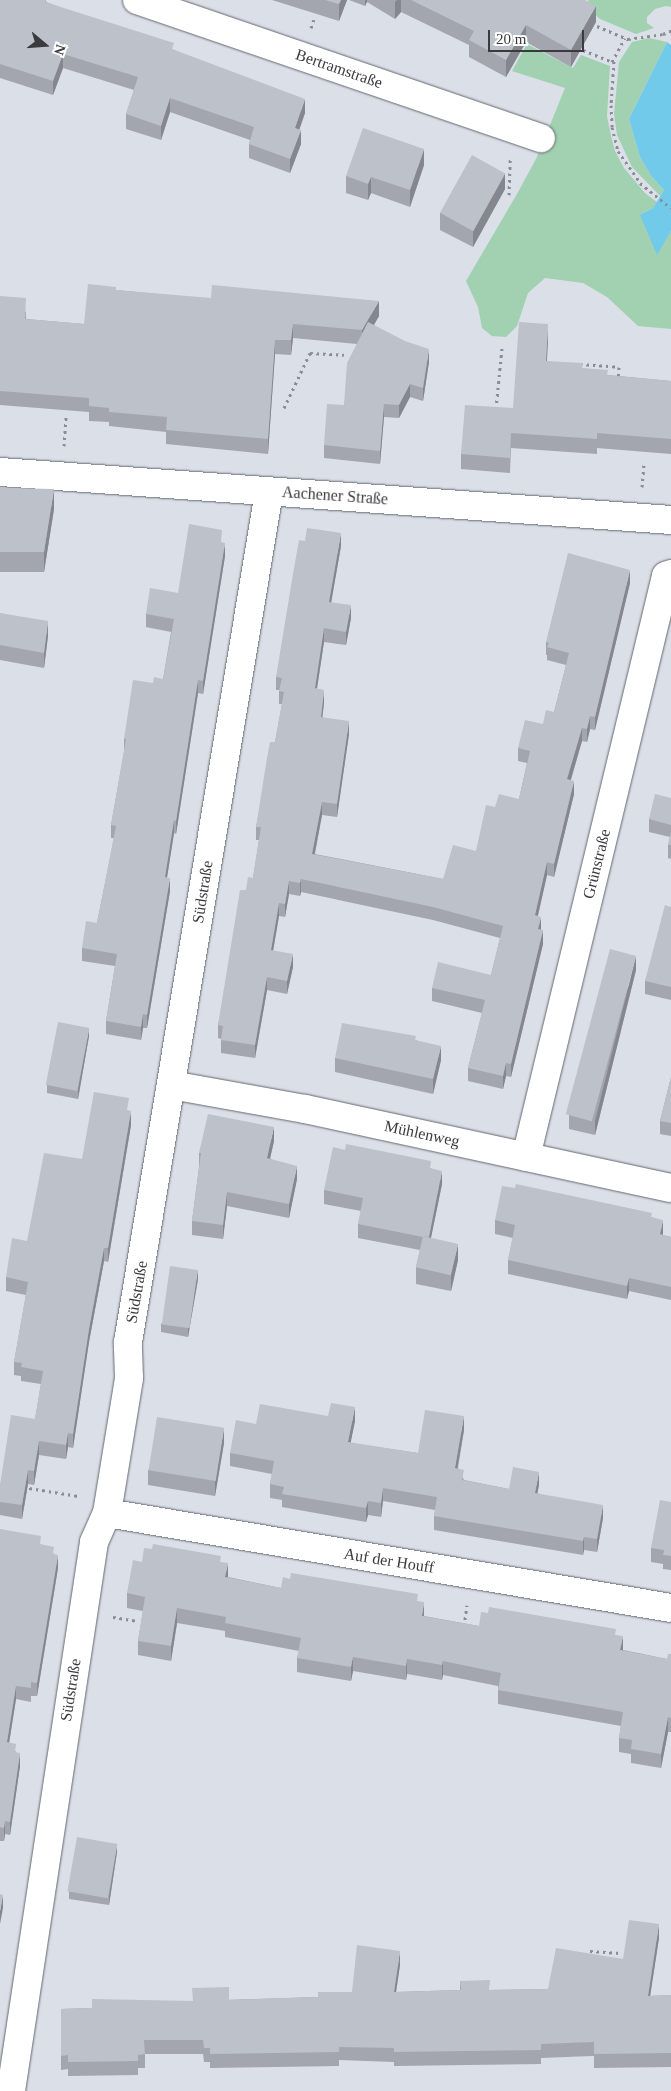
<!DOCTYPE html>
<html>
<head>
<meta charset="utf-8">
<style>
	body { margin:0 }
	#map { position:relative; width:671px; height:2091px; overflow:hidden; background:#dbdfe8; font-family:"Times New Roman",serif }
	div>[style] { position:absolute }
	.green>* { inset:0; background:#a1d1b0 }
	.water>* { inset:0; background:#71caea }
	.path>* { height:3px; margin-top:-1.5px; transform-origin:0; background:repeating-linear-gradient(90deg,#8a8d93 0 2.5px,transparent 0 6.5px) }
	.roads { filter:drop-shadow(0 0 1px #64676e) drop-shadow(0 0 1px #64676e) }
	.minor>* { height:28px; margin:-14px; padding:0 14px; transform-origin:14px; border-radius:14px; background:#fff }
	.wall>* { inset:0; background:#a3a6ae }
	.shaded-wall>* { inset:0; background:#84878d }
	.building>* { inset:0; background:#bdc1ca; transform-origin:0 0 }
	span { translate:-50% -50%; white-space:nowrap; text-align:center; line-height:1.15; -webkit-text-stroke:4px #fff; paint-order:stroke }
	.street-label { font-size:16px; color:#3a3b3e }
	.north { position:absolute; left:20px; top:20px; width:50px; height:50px; -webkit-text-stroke:4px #fff; paint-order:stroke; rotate:108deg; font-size:14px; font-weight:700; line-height:20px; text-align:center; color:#3a3b3e }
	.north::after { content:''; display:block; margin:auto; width:18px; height:22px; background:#3a3b3e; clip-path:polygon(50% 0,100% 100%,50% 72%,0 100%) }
	.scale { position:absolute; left:488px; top:30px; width:96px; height:22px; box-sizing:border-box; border:2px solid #3a3b3e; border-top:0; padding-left:6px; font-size:15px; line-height:18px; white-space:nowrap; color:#3a3b3e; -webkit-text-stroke:4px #fff; paint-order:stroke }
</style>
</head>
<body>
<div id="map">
	<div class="green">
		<i style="clip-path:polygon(588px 0,671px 0,671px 7px,666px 6px,655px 9px,647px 17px,647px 23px,654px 28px,636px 34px,600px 19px,591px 11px)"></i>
		<i style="clip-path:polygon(649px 38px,667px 42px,629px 119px,640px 157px,652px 177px,664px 190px,660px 196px,632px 167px,617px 135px,614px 114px,619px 62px,632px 42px)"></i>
		<i style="clip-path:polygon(527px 44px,573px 68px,581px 55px,610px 66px,607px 116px,611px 136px,615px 151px,624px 168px,645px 193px,657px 202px,653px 208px,647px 211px,657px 254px,671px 231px,671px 329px,638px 326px,607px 297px,583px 283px,545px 278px,528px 293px,517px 326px,506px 337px,492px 336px,482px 328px,478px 307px,466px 281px,517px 194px,537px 157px,565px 88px,512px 71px)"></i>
	</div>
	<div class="water">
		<i style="clip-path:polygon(667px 42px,671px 45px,671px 231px,657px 255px,640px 215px,653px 208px,664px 190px,652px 177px,640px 157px,629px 119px)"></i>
	</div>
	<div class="path">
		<i style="left:597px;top:26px;width:34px;rotate:23deg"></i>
		<i style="left:628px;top:39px;width:35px;rotate:-8deg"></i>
		<i style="left:663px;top:34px;width:9px;rotate:-21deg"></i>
		<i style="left:311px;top:28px;width:9px;rotate:-72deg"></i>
		<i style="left:583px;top:50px;width:31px;rotate:22deg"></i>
		<i style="left:612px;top:62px;width:27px;rotate:-62deg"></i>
		<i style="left:614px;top:61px;width:44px;rotate:93.9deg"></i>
		<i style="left:611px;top:105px;width:22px;rotate:87deg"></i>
		<i style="left:612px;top:127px;width:25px;rotate:76deg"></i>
		<i style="left:618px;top:151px;width:39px;rotate:55deg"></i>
		<i style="left:640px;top:183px;width:40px;rotate:39deg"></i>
		<i style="left:509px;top:195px;width:37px;rotate:-88deg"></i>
		<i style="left:580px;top:364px;width:39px;rotate:4deg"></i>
		<i style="left:619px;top:367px;width:13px;rotate:94deg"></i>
		<i style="left:284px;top:408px;width:61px;rotate:-64.7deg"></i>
		<i style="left:310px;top:353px;width:34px;rotate:3deg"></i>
		<i style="left:496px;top:409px;width:61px;rotate:-84.4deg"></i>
		<i style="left:64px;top:446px;width:29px;rotate:-86deg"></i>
		<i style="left:642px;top:487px;width:24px;rotate:-85deg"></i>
		<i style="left:23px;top:1487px;width:56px;rotate:9.3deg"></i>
		<i style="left:113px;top:1617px;width:25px;rotate:9deg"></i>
		<i style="left:464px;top:1626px;width:21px;rotate:-82deg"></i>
		<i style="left:590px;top:1956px;width:5px;rotate:-90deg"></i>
		<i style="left:590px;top:1951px;width:30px;rotate:4deg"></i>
	</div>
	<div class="roads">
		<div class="minor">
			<i style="left:137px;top:0;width:427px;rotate:18.9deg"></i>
			<i style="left:0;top:472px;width:673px;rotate:4.09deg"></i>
			<i style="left:171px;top:1085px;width:136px;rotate:10.2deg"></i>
			<i style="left:305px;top:1109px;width:374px;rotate:12.2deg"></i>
			<i style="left:526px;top:1157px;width:598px;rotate:-76.45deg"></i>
			<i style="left:666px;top:576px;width:5px;rotate:-22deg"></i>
			<i style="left:107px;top:1513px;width:572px;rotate:9.56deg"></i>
			<i style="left:11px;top:2091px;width:555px;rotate:-81.4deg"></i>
			<i style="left:94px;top:1542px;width:32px;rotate:-66deg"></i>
			<i style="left:107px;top:1513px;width:137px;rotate:-80.7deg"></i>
			<i style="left:129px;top:1378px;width:36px;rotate:-92deg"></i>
			<i style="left:128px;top:1342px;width:862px;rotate:-80.58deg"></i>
		</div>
	</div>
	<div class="wall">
		<i style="clip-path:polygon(0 0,46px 0,46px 2px,174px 50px,305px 113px,299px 130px,301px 144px,290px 173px,249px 158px,249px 144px,250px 140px,170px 112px,161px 140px,126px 129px,126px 114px,134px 90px,63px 68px,53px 95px,0 78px)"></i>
		<i style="clip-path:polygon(272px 0,347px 0,339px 21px)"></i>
		<i style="clip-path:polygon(349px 0,585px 0,596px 22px,571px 67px,526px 42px,506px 77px,469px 57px,469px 45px,401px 12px,395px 19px,367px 2px,365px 6px)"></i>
		<i style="clip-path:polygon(424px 165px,410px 207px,371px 193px,368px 200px,346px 193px,346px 176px)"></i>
		<i style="clip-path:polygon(505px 189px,473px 247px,440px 230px,440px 213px)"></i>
		<i style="clip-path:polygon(116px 290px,379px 316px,374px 325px,429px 362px,423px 401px,410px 397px,399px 418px,384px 417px,380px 464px,324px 458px,324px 445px,344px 405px,357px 344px,293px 338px,291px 355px,275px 354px,268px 454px,166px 444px,166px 432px,109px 426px,109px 422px,89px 421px,89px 412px,0 405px,0 296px,26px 312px,26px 319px,84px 324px)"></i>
		<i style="clip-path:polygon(548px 339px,547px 361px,583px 368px,608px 375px,671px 381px,671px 454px,597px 448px,597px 454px,511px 448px,510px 473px,461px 469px,461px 454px,513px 408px)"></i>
		<i style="clip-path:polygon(0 488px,54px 509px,44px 572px,0 572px)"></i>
		<i style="clip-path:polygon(222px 542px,225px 556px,203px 694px,198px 693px,176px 834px,174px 833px,167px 878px,170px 891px,147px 1028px,143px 1028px,141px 1040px,106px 1034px,106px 1021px,115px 966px,82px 961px,82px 948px,97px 923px,114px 838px,111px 838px,111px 825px,124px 752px,124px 739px,163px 679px,171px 632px,146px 627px,146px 614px,178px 593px)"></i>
		<i style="clip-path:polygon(341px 546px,331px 602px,351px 618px,346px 645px,324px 642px,317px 689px,324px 703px,322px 717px,349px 734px,337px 817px,322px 815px,315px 854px,443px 879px,476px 851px,495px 807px,519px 799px,527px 763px,518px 761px,518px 748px,543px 724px,554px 712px,566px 665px,547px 660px,547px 655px,546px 655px,546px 642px,630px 583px,595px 730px,590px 729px,587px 742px,582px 741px,571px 780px,574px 794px,554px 877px,547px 875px,538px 916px,543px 944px,511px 1077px,506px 1076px,503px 1089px,468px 1081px,468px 1068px,482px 1013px,432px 1001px,432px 988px,491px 975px,500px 938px,433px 920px,301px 892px,300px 896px,289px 894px,285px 917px,279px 916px,273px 951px,293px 967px,287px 994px,267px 990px,255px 1058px,221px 1053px,221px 1039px,218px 1038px,218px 1025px,246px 890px,253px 878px,259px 840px,256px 840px,256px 827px,275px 742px,282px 704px,279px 704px,279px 690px,276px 690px,276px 677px)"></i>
		<i style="clip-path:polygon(0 613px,48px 636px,44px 668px,0 660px)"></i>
		<i style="clip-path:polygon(671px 798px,671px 859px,668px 858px,668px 845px,670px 837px,649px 832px,649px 819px)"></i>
		<i style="clip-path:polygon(671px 907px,671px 1000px,645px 994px,645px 981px)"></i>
		<i style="clip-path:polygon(636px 970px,595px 1135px,569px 1129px,569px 1115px)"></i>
		<i style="clip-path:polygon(89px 1036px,78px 1099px,47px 1093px,47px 1085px)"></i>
		<i style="clip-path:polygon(416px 1040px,441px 1060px,433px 1094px,335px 1072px,335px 1058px)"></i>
		<i style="clip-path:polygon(671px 1077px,671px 1136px,660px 1134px,660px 1121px)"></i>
		<i style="clip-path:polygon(129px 1111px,131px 1125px,108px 1262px,104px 1261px,89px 1342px,73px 1448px,68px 1447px,66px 1459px,39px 1455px,34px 1485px,28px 1484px,22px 1519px,0 1515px,0 1485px,35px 1419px,41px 1384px,21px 1381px,21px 1376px,14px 1375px,14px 1362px,26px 1295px,6px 1291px,6px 1277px,27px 1241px,82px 1159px)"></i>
		<i style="clip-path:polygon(274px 1141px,270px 1158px,297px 1179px,289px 1218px,227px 1206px,223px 1239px,192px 1235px,192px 1221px,199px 1167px,199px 1153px)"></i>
		<i style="clip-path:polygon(431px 1168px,442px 1184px,431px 1238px,458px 1260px,451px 1291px,416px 1284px,416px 1267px,420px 1250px,358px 1238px,358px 1224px,361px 1211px,324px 1204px,324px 1190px)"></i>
		<i style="clip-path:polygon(652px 1217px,663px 1233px,663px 1235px,671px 1237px,671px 1300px,629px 1291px,627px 1299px,508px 1274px,508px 1260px,513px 1238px,495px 1234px,495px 1220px)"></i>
		<i style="clip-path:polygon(198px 1279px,188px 1337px,161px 1332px,161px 1324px)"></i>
		<i style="clip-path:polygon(355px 1421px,350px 1443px,418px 1453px,464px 1430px,458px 1468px,464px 1480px,509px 1489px,539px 1485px,537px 1493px,603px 1518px,597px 1552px,584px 1550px,583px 1555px,434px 1530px,434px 1516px,435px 1510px,383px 1501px,381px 1517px,368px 1515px,366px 1522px,282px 1507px,282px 1500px,270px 1498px,270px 1484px,272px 1474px,230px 1466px,230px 1453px,256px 1424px)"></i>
		<i style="clip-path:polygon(224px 1443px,215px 1496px,148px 1485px,148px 1470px)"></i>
		<i style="clip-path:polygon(671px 1502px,671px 1570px,663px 1569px,663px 1564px,651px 1562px,651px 1548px)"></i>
		<i style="clip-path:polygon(0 1529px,41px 1545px,54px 1554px,58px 1568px,37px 1696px,31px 1696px,31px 1702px,16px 1699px,9px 1743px,16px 1752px,20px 1766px,10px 1835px,5px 1834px,4px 1841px,0 1841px)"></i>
		<i style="clip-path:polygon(142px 1562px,221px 1562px,228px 1577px,281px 1588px,418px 1601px,424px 1616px,479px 1626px,616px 1635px,623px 1650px,667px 1659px,671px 1654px,671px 1732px,668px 1732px,661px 1768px,631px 1763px,631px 1754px,619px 1752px,619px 1738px,621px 1726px,498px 1704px,498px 1686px,443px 1675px,442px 1680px,407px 1674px,406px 1680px,353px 1671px,351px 1681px,297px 1672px,297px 1658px,299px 1651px,225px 1637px,225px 1631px,177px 1623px,171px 1661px,138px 1655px,138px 1641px,143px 1611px,127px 1608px,127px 1593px)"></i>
		<i style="clip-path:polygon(117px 1852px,109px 1905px,69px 1899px,69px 1891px)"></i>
		<i style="clip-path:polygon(659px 1938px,650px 1996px,671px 1995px,671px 2067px,594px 2068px,594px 2056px,541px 2058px,541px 2064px,394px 2066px,394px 2062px,339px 2060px,339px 2066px,210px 2068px,210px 2062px,204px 2062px,203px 2054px,145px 2054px,145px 2068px,138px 2068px,138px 2075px,68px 2076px,68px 2069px,61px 2070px,61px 2009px,92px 2008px,192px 2001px,318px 1997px,352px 1992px,400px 1965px,396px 1992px,460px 1990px,460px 1981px,489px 1990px,548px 1989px,623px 1959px)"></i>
	</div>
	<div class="shaded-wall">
		<i style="clip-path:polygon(341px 0,347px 0,339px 21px,339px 4px)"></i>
		<i style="clip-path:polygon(365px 0,367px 0,367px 2px,365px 6px)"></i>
		<i style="clip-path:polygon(397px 0,401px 0,401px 12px,395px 19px,395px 2px)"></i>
		<i style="clip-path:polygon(596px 6px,596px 22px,571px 67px,571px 50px)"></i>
		<i style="clip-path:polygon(526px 25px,526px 42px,506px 77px,506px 60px)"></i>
		<i style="clip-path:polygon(63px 54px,63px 68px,53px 95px,53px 81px)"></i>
		<i style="clip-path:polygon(170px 98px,170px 112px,161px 140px,161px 126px)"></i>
		<i style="clip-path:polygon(305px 99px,305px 113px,295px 142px,295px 128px)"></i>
		<i style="clip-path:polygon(301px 130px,301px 144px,290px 173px,290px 159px)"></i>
		<i style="clip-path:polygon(424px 149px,424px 165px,410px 207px,410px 190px)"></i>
		<i style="clip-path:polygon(505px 173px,505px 189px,473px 247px,473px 231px)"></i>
		<i style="clip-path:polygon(371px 177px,371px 193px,368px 200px,368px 184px)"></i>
		<i style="clip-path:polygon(379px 301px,379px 316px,362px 345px,362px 330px)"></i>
		<i style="clip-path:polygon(293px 324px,293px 338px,291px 355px,291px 340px)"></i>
		<i style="clip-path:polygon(548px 324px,548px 339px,546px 376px,546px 361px)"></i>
		<i style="clip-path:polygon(275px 340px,275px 354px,268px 454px,268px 439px)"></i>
		<i style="clip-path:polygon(429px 349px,429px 362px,423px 401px,423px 388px)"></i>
		<i style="clip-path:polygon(410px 384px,410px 397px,399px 418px,399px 405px)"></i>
		<i style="clip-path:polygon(384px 404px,384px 417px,380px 464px,380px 451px)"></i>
		<i style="clip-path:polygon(54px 489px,54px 509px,44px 572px,44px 552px)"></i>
		<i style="clip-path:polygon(341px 533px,341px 546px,329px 615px,329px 602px)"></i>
		<i style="clip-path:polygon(225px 543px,225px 556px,203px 694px,203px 681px)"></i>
		<i style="clip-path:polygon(630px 570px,630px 583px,595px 730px,595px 717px)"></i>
		<i style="clip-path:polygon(351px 605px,351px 618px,346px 645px,346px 632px)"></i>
		<i style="clip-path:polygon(48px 621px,48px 636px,44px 668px,44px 653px)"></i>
		<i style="clip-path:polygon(324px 628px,324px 642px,315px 701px,315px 688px)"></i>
		<i style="clip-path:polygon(198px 680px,198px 693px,176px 834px,176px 821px)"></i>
		<i style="clip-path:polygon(324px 690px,324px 703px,321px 730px,321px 717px)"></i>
		<i style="clip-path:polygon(590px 716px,590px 729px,587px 742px,587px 729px)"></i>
		<i style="clip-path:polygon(349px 721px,349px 734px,337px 817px,337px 804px)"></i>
		<i style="clip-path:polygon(582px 728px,582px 741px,567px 792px,567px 779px)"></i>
		<i style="clip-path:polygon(574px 781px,574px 794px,554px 877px,554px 864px)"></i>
		<i style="clip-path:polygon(322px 802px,322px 815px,312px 867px,312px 854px)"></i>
		<i style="clip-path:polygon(174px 820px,174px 833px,165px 890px,165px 877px)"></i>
		<i style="clip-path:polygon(547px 862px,547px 875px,535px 928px,535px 915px)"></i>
		<i style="clip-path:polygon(170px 878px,170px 891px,147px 1028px,147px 1015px)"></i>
		<i style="clip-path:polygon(301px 879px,301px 892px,300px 896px,300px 883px)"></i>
		<i style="clip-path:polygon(289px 881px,289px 894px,285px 917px,285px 904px)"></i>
		<i style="clip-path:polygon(279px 903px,279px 916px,271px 963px,271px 950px)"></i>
		<i style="clip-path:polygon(541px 917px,541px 930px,538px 929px)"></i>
		<i style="clip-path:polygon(543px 930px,543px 944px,511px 1077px,511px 1064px)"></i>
		<i style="clip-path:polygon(293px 954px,293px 967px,287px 994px,287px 981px)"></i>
		<i style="clip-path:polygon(636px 956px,636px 970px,595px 1135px,595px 1121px)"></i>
		<i style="clip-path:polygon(267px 977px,267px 990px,255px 1058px,255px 1045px)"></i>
		<i style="clip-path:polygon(143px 1014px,143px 1028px,141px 1040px,141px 1027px)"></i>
		<i style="clip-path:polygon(89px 1028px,89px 1036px,78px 1099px,78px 1090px)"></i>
		<i style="clip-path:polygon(441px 1046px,441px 1060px,433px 1094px,433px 1079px)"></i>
		<i style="clip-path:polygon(506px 1063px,506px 1076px,503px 1089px,503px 1076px)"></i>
		<i style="clip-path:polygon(131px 1111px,131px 1125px,108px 1262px,108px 1248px)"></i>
		<i style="clip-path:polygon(274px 1127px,274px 1141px,267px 1172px,267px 1158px)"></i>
		<i style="clip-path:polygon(297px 1166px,297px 1179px,289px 1218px,289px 1204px)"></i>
		<i style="clip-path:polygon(442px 1171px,442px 1184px,428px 1252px,428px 1238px)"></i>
		<i style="clip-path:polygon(227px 1192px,227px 1206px,223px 1239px,223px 1225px)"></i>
		<i style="clip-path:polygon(663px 1220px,663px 1233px,660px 1248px,660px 1234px)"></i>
		<i style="clip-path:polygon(458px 1244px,458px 1260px,451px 1291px,451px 1274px)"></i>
		<i style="clip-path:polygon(104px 1248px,104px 1261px,89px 1342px,73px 1448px,73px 1434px,89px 1329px)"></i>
		<i style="clip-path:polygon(198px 1270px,198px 1279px,188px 1337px,188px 1328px)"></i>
		<i style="clip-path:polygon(629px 1278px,629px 1291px,627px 1299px,627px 1286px)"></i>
		<i style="clip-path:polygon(355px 1407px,355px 1421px,348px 1456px,348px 1442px)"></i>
		<i style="clip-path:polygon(464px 1416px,464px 1430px,455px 1481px,455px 1468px)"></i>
		<i style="clip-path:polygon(224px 1428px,224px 1443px,215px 1496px,215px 1482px)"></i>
		<i style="clip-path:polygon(68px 1433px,68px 1447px,66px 1459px,66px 1445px)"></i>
		<i style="clip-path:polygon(39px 1441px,39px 1455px,34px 1485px,34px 1471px)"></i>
		<i style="clip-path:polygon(28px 1470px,28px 1484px,22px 1519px,22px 1505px)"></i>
		<i style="clip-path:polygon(539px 1472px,539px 1485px,535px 1506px,535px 1493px)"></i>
		<i style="clip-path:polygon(383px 1488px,383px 1501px,381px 1517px,381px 1503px)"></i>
		<i style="clip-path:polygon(368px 1501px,368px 1515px,366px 1522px,366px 1508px)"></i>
		<i style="clip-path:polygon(603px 1505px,603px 1518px,597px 1552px,597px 1539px)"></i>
		<i style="clip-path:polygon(584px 1537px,584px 1550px,583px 1555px,583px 1541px)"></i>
		<i style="clip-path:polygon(58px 1555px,58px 1568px,37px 1696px,37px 1683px)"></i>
		<i style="clip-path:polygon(228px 1563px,228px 1577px,225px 1577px)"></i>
		<i style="clip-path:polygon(424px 1602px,424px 1616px,422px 1616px)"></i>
		<i style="clip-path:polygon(177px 1608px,177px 1623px,171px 1661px,171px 1646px)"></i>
		<i style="clip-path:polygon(623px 1636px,623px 1650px,620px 1650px)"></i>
		<i style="clip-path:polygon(353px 1657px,353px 1671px,351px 1681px,351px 1667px)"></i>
		<i style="clip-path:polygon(407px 1659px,407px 1674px,406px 1680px,406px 1666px)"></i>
		<i style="clip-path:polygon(443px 1661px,443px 1675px,442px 1680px,442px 1665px)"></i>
		<i style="clip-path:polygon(16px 1686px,16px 1699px,7px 1756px,7px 1742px)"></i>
		<i style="clip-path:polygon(668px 1717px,668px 1732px,661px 1768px,661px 1754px)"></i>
		<i style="clip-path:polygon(20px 1753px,20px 1766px,10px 1835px,10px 1822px)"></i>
		<i style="clip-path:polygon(5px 1821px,5px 1834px,4px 1841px,4px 1828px)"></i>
		<i style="clip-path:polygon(117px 1844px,117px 1852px,109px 1905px,109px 1897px)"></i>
		<i style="clip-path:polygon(3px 1895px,3px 1908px,0 1924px,0 1911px)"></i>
		<i style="clip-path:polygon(659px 1924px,659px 1938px,648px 2010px,648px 1996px)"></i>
		<i style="clip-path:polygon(400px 1951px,400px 1965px,394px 2006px,394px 1992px)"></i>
	</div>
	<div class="building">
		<i style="clip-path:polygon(0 0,46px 0,45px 2px,174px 43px,172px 49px,305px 99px,295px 128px,301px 130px,290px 159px,249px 144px,254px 127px,170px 98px,161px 126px,126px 114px,138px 77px,63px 54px,53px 81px,0 64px)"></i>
		<i style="clip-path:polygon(325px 0,341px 0,339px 4px)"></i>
		<i style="clip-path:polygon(411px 0,585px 0,596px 6px,571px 50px,526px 25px,506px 60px,469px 40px,474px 31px)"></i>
		<i style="clip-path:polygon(363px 128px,424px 149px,410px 190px,371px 177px,368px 184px,346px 176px)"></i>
		<i style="left:472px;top:155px;width:38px;height:66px;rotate:29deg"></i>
		<i style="clip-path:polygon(88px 284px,116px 287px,116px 290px,211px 298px,212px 285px,379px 301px,362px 330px,293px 324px,291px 340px,275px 340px,268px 439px,166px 430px,167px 417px,109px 412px,109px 408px,89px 406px,89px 398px,0 391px,0 296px,26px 298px,25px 319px,84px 324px)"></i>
		<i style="clip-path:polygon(368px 322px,405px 341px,429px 349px,423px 388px,410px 384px,399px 405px,384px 404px,380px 451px,324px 445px,327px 404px,344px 405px,347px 363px)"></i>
		<i style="clip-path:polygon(519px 322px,548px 324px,546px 361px,583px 363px,582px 368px,608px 370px,607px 375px,671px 381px,671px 439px,597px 433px,597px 439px,511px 433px,510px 458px,461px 454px,465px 405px,513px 408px)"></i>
		<i style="clip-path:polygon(0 488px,54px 489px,44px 552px,0 552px)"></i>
		<i style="clip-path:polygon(189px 524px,222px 530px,221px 542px,225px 543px,203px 681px,198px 680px,176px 821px,174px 820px,165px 877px,170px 878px,147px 1015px,143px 1014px,141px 1027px,106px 1021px,117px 954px,82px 948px,86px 921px,97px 923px,116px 826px,111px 825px,126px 739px,124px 739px,133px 680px,153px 683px,154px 677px,163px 679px,174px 619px,146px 614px,150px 588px,178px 593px)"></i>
		<i style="clip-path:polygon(307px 528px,341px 533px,329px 602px,351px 605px,346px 632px,324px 628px,315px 688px,324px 690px,321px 717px,349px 721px,337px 804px,322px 802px,312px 854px,443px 879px,453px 845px,476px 851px,486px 805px,495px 807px,499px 794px,519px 799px,530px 751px,518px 748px,525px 720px,543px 724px,546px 710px,554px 712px,569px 653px,547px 647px,549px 643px,546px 642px,568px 553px,630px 570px,595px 717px,590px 716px,587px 729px,582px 728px,567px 779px,574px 781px,554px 864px,547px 862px,535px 915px,541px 917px,538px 929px,543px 930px,511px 1064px,506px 1063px,503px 1076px,468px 1068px,485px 1000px,432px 988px,438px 962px,491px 975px,503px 926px,433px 907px,301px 879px,300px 883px,289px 881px,285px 904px,279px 903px,271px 950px,293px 954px,287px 981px,267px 977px,255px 1045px,221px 1040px,223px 1026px,218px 1025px,240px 890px,246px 890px,248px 877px,253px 878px,261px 827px,256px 827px,267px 758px,270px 742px,275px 742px,284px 692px,279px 691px,282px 678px,276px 677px,293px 574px,299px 540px,305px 541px)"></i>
		<i style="clip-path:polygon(0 613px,48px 621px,44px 653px,0 645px)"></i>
		<i style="clip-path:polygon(655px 794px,671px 798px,671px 825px,649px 819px)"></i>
		<i style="clip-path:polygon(671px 832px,671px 845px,668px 845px)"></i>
		<i style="clip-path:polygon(665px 905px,671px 907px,671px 987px,645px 981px)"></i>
		<i style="left:610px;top:949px;width:27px;height:171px;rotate:15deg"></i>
		<i style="left:58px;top:1022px;width:32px;height:64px;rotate:11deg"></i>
		<i style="clip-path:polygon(342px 1023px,416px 1036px,415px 1040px,441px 1046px,433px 1079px,335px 1058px)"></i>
		<i style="clip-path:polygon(671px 1077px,671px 1123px,660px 1121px)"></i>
		<i style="clip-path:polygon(94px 1092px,129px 1098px,127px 1110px,131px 1111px,108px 1248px,104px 1248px,89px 1329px,73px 1434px,68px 1433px,66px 1445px,39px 1441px,34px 1471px,28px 1470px,22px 1505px,0 1502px,0 1485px,11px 1415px,35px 1419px,43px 1371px,21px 1367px,22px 1363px,14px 1362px,28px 1282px,6px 1277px,12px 1238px,27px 1241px,44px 1153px,82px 1159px)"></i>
		<i style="clip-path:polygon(208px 1114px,274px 1127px,267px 1158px,297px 1166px,289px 1204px,227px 1192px,223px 1225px,192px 1221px,201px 1153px,199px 1153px)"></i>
		<i style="clip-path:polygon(346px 1144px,431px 1161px,430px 1168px,442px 1171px,429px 1237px,423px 1236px,423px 1237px,358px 1224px,363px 1198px,324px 1190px,333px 1147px,345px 1150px)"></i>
		<i style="clip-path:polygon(516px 1184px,652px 1213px,651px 1217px,663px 1220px,660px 1234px,671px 1237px,671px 1287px,629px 1278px,627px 1286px,508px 1260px,515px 1225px,495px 1220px,502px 1186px,515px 1188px)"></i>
		<i style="left:423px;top:1236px;width:36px;height:32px;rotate:13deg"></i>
		<i style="left:170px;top:1266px;width:28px;height:59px;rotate:8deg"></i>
		<i style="clip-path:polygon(331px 1403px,355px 1407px,348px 1442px,418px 1453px,425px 1410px,464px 1416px,455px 1468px,464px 1470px,462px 1480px,509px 1489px,513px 1467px,539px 1472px,535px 1493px,603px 1505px,597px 1539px,584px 1537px,583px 1541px,434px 1516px,437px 1497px,383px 1488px,381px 1503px,368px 1501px,366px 1508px,282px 1494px,284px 1487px,270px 1484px,274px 1461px,230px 1453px,236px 1420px,256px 1424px,260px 1404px,328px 1416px)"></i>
		<i style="left:157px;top:1417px;width:68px;height:54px;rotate:9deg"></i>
		<i style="clip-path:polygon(660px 1500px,671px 1502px,671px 1556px,663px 1555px,664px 1550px,651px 1548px)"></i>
		<i style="clip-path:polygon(0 1529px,41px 1536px,40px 1544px,54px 1547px,53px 1554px,58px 1555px,37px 1683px,31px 1682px,31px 1688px,16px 1686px,7px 1742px,16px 1744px,15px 1752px,20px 1753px,10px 1822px,5px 1821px,4px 1828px,0 1827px)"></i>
		<i style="clip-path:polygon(153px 1544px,221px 1556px,220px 1562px,228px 1563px,225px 1577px,281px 1588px,283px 1577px,290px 1579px,291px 1573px,418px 1594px,417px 1601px,424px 1602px,422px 1616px,479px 1626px,481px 1612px,488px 1613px,489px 1607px,616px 1629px,615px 1635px,623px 1636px,620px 1650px,667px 1659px,668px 1654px,671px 1654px,671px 1718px,668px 1717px,661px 1754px,631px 1749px,632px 1740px,619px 1738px,623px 1712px,498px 1690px,501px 1673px,443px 1661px,442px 1665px,407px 1659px,406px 1666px,353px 1657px,351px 1667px,297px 1658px,301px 1638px,225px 1623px,226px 1617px,177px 1608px,171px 1646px,138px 1641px,145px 1597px,127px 1593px,133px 1560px,142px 1562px,144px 1548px,152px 1549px)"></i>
		<i style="left:77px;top:1837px;width:41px;height:55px;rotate:10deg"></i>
		<i style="clip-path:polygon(0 1894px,3px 1895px,0 1911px)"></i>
		<i style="clip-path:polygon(629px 1920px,659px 1924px,648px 1996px,671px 1995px,671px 2053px,594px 2054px,594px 2042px,541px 2044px,541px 2050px,394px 2052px,394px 2048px,339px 2047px,339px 2052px,210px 2054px,210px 2048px,204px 2048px,203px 2040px,144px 2040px,145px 2054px,138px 2055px,138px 2061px,68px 2062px,68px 2055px,61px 2056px,61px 2009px,92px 2008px,92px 1999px,193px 2001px,192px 1988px,229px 1987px,229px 2000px,318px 1997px,318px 1992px,352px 1992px,357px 1945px,400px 1951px,394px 1992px,461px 1990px,460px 1981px,490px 1980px,489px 1990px,548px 1989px,556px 1948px,623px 1959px)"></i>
	</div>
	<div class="street-label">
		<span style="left:339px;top:69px;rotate:19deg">Bertramstraße</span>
		<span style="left:335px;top:496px;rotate:4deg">Aachener Straße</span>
		<span style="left:597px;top:864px;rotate:-76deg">Grünstraße</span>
		<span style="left:203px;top:892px;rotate:-81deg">Südstraße</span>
		<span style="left:422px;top:1134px;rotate:12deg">Mühlenweg</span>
		<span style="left:137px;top:1292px;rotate:-80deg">Südstraße</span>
		<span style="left:389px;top:1561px;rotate:9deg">Auf der Houff</span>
		<span style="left:71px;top:1690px;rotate:-81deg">Südstraße</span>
	</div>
	<div class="north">N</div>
	<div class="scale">20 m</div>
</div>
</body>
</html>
